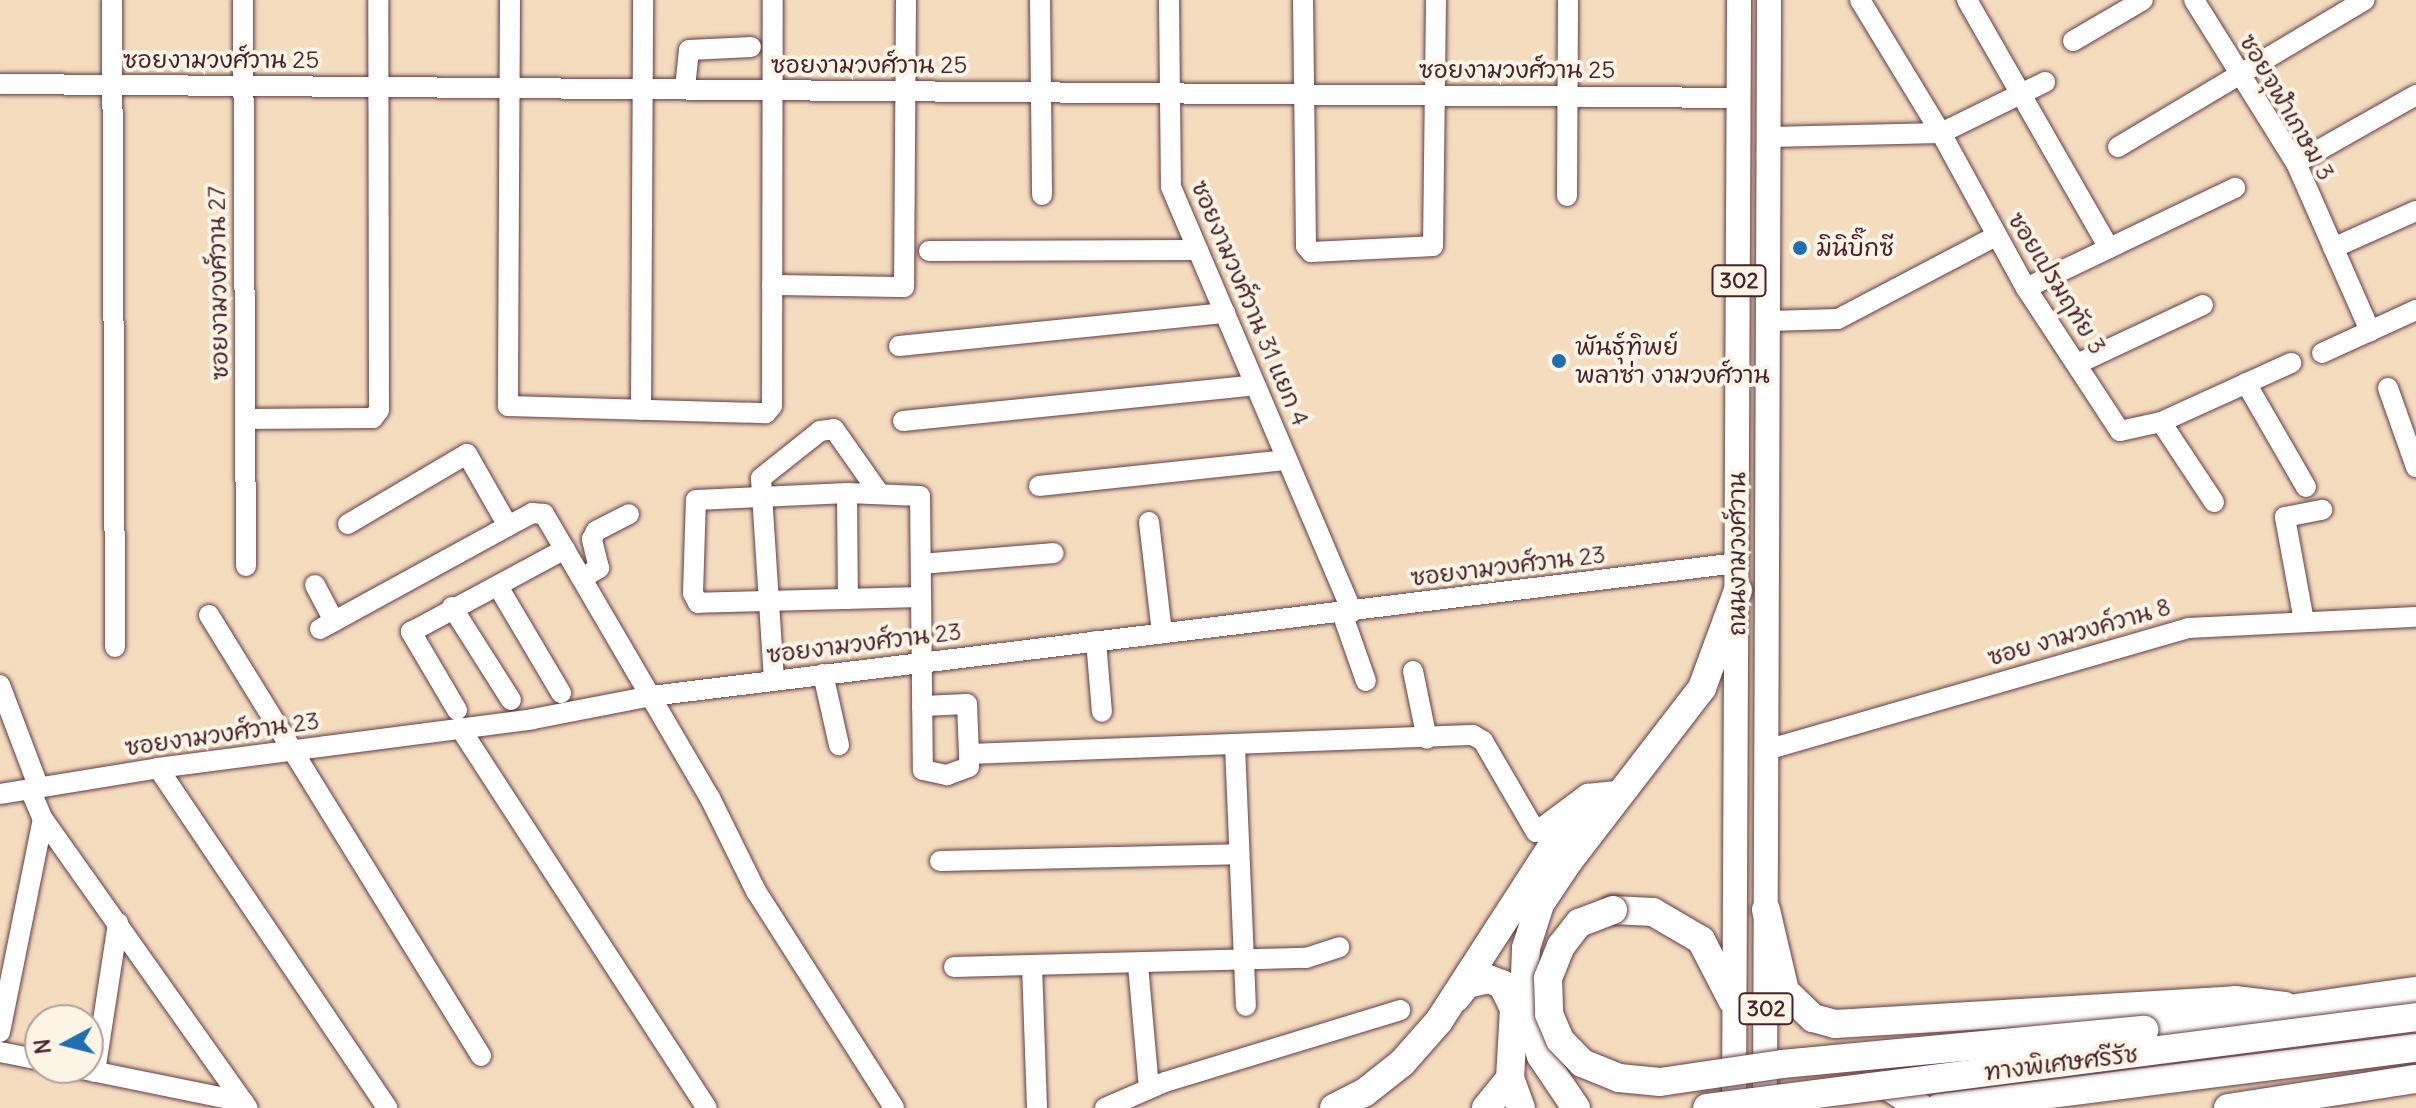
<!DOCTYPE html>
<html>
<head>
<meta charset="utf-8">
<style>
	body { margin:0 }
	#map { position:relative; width:2416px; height:1108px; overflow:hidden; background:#f4dcbf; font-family:Delius,"Playpen Sans Thai",sans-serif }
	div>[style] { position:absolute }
	.roads { filter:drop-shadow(0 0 2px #643b41) drop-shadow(0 0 2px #643b41) }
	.minor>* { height:20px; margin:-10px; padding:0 10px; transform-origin:10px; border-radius:10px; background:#fff }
	.major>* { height:24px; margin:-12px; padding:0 12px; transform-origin:12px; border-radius:12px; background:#fff }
	.highway>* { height:28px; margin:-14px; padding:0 14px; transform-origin:14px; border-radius:14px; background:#fff }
	.bridges { filter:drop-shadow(0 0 2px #643b41) drop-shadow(0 0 2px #643b41) }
	.highway-bridge>* { height:28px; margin:-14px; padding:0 14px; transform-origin:14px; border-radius:14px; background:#fff }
	.dots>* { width:22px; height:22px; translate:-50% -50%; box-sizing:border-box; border:4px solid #fcf5e5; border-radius:50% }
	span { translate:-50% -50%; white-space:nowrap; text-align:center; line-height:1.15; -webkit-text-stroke:8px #fcf5e5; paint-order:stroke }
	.shield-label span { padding:2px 6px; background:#fcf5e5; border:2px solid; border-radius:6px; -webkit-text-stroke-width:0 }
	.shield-label { font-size:22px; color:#4a1f2b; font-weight:700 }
	.street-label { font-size:24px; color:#4a1f2b }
	.poi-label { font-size:24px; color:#4a1f2b }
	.left { translate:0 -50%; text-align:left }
	.north { position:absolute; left:24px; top:1004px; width:80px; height:80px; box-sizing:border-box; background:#fcf5e5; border:2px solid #b59f9b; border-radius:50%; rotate:263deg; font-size:22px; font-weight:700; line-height:32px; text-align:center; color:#4a1f2b }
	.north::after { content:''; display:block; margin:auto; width:28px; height:36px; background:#1f6fb2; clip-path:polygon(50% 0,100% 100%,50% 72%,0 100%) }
</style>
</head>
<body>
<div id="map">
	<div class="roads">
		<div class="minor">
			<i style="left:112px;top:0;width:647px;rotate:89.73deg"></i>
			<i style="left:243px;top:0;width:566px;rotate:89.7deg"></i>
			<i style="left:510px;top:0;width:406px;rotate:90.3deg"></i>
			<i style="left:508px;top:406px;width:258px;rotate:1.6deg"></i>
			<i style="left:766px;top:413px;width:9px;rotate:-49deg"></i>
			<i style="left:772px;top:406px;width:406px;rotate:-89.9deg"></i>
			<i style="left:1040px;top:0;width:195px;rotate:89.4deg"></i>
			<i style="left:1169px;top:0;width:187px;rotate:89.4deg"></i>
			<i style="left:1171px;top:187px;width:462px;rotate:66.9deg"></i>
			<i style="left:1303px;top:0;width:246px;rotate:89.3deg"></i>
			<i style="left:1306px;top:246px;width:8px;rotate:50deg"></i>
			<i style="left:1311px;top:252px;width:122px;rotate:-2.8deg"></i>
			<i style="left:1433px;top:246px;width:246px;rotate:-89.3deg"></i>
			<i style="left:1860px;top:0;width:156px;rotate:58.7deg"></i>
			<i style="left:1941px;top:133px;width:177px;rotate:61.3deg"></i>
			<i style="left:2026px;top:288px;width:171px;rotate:56.7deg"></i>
			<i style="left:2120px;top:431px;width:42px;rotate:-12.4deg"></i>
			<i style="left:2161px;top:422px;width:143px;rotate:-24.4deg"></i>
			<i style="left:1967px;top:0;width:286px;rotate:60.2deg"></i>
			<i style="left:2194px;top:0;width:192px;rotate:58deg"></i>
			<i style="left:2296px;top:163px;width:184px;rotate:66.2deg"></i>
			<i style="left:2073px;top:41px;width:81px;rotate:-30.4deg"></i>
			<i style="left:0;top:84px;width:1738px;rotate:0.46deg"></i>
			<i style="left:685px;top:88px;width:38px;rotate:-84deg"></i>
			<i style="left:689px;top:50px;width:62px;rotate:-2.8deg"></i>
			<i style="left:1769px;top:137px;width:172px;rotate:-1.3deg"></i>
			<i style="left:1941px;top:133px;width:116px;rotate:-26.1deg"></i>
			<i style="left:2118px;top:147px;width:287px;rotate:-30.8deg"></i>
			<i style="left:2296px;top:163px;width:138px;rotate:-29.5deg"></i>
			<i style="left:1567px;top:196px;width:196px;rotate:-89.7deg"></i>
			<i style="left:2333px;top:248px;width:91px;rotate:-24deg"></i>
			<i style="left:929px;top:251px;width:269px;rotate:-0.2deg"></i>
			<i style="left:772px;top:285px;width:132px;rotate:0.9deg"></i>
			<i style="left:904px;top:287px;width:287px;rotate:-89.6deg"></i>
			<i style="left:2026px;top:288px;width:232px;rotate:-25.6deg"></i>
			<i style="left:1769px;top:321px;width:69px;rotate:-1.7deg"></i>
			<i style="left:1838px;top:319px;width:178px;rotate:-27.7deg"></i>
			<i style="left:899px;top:346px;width:328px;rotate:-5.8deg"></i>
			<i style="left:2322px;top:353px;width:103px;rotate:-24.6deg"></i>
			<i style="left:2077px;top:364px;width:139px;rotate:-25.1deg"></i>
			<i style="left:2246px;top:383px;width:120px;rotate:60deg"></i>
			<i style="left:2388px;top:388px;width:84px;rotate:70.5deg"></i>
			<i style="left:641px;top:410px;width:410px;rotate:-89.7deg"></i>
			<i style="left:246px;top:419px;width:127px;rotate:-0.5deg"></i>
			<i style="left:373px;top:418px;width:10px;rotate:-53deg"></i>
			<i style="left:379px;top:410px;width:410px;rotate:-90.1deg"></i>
			<i style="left:903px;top:421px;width:354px;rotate:-5.8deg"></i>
			<i style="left:2161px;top:422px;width:96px;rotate:56.5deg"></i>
			<i style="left:1039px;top:486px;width:249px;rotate:-6deg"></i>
			<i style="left:847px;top:493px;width:106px;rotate:89.5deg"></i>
			<i style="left:1149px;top:522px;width:112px;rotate:83.3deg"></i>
			<i style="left:348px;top:524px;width:138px;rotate:-30.5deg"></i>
			<i style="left:467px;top:454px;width:83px;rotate:60.3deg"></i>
			<i style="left:921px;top:564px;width:133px;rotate:-4.7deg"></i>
			<i style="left:582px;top:578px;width:20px;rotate:-30deg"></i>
			<i style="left:599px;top:568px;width:30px;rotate:-104deg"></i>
			<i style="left:592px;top:539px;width:9px;rotate:-63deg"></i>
			<i style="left:596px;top:531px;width:37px;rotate:-27deg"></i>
			<i style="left:315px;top:585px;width:41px;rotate:62.2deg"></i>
			<i style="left:499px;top:588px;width:122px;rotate:59.4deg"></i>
			<i style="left:921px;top:597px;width:223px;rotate:178.5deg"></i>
			<i style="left:698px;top:603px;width:11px;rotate:-117deg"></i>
			<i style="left:693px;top:593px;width:93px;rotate:-88.2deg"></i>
			<i style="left:696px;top:500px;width:151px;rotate:-2.7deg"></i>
			<i style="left:847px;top:493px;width:73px;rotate:2.4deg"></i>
			<i style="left:920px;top:496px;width:274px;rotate:89.4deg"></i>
			<i style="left:923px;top:770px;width:25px;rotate:12deg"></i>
			<i style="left:947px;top:775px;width:23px;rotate:-20deg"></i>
			<i style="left:969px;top:767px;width:13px;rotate:-90deg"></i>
			<i style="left:969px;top:754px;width:504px;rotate:-2.16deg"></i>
			<i style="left:1473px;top:735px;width:12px;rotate:31deg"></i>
			<i style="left:1483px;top:741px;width:105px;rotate:59.8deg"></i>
			<i style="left:1536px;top:832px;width:64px;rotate:-36.7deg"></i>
			<i style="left:1587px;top:794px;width:27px;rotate:-6deg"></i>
			<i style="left:452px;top:607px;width:110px;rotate:57.6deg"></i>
			<i style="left:1342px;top:613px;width:72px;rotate:70.6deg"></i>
			<i style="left:209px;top:615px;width:518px;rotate:58.33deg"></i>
			<i style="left:2304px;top:621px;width:106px;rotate:-100.4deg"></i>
			<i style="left:2285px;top:517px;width:38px;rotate:-11deg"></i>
			<i style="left:320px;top:629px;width:214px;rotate:-28.7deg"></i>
			<i style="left:508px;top:526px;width:27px;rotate:-28deg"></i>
			<i style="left:532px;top:513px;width:12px;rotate:5deg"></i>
			<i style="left:544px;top:514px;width:329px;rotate:59.7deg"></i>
			<i style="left:710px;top:798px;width:104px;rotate:63.7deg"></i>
			<i style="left:756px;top:891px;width:257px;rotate:57.5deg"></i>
			<i style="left:1096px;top:641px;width:71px;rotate:85.2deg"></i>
			<i style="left:1413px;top:671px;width:69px;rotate:78.4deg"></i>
			<i style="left:823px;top:674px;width:73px;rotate:77.3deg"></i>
			<i style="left:774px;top:680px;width:202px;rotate:-93.7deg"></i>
			<i style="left:761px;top:478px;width:75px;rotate:-38.5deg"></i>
			<i style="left:820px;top:431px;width:14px;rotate:-8deg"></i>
			<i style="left:834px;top:429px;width:78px;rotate:54.9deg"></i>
			<i style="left:0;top:685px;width:110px;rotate:69.3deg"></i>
			<i style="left:922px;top:706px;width:45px;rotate:-2.5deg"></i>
			<i style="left:967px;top:704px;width:50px;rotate:87.7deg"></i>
			<i style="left:457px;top:710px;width:91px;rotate:-120.5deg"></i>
			<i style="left:411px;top:632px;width:175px;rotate:-28.3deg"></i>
			<i style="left:460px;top:728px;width:453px;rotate:57deg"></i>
			<i style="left:1235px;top:746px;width:260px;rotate:87.6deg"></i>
			<i style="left:1766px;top:750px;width:439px;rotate:-16.1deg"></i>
			<i style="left:2188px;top:628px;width:228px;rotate:-2.8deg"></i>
			<i style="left:158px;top:768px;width:410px;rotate:56deg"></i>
			<i style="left:30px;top:789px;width:33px;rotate:67deg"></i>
			<i style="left:43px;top:819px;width:354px;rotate:54.7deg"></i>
			<i style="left:0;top:794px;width:160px;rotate:-9.3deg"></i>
			<i style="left:158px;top:768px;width:378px;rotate:-7.4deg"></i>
			<i style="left:533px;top:719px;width:120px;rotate:-11deg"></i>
			<i style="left:651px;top:696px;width:1095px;rotate:-6.98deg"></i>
			<i style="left:940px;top:861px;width:299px;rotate:-1.3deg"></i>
			<i style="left:1032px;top:965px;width:143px;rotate:88deg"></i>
			<i style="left:1138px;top:965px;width:124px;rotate:84.9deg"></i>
			<i style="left:954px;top:967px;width:352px;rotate:-1.5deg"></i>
			<i style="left:1306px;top:958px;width:35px;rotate:-18deg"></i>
			<i style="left:0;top:1032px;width:217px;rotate:-78.6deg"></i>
			<i style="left:0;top:1052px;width:41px;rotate:11.3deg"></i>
			<i style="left:77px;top:1068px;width:170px;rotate:11.5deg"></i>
			<i style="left:95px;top:1072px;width:151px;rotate:-81.2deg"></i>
			<i style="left:1105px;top:1108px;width:65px;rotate:-23.4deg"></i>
			<i style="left:1165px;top:1082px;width:246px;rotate:-17deg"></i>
		</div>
		<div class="major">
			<i style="left:1734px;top:1108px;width:1108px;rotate:-89.74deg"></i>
			<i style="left:1765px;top:1108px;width:1108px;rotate:-89.79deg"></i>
		</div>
		<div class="highway">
			<i style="left:1613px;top:910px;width:40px;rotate:2.9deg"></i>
			<i style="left:1653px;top:912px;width:56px;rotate:30.3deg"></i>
			<i style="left:1701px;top:940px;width:68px;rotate:62.7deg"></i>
			<i style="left:1766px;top:910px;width:83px;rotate:76.8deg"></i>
			<i style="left:1785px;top:991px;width:39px;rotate:44deg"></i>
			<i style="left:1813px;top:1018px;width:23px;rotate:15deg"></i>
			<i style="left:1835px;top:1024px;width:401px;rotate:-3.4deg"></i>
			<i style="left:2235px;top:1000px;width:50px;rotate:6.8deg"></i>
			<i style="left:1456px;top:998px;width:18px;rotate:-52deg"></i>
			<i style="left:1467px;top:984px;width:22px;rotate:-13deg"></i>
			<i style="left:1488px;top:979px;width:15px;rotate:20deg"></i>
			<i style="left:1502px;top:984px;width:28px;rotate:64deg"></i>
			<i style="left:1514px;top:1009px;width:69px;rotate:93.3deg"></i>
			<i style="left:1510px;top:1078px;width:32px;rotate:70deg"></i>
			<i style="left:2144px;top:1030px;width:275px;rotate:-8.2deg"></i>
			<i style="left:1876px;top:1078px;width:54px;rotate:33.7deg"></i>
			<i style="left:1334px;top:1108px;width:34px;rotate:-27deg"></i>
			<i style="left:1364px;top:1093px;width:48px;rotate:-38.3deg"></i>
			<i style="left:1402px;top:1063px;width:56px;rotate:-48.6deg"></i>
			<i style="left:1439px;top:1021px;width:210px;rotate:-57.1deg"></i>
			<i style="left:1553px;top:845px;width:56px;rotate:-41.4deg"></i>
			<i style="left:1486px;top:1108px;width:38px;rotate:-51deg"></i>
			<i style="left:1576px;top:1108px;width:63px;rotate:-123.9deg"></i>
			<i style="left:1541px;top:1056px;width:56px;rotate:-107.8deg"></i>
			<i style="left:1524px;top:1003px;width:55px;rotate:-87.9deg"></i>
			<i style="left:1526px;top:948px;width:46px;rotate:-72.3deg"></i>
			<i style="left:1540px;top:904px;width:50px;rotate:-56.3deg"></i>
			<i style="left:1568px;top:862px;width:220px;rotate:-52.4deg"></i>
			<i style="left:1702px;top:688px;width:104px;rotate:-69.8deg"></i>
			<i style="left:1939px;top:1108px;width:481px;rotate:-7.2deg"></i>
			<i style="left:2228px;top:1108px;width:190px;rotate:-8.8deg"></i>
		</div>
	</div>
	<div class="bridges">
		<div class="highway-bridge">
			<i style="left:1613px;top:910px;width:36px;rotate:159deg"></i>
			<i style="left:1579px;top:923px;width:29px;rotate:128deg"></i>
			<i style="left:1561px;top:946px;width:35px;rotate:112deg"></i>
			<i style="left:1548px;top:978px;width:36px;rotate:88deg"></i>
			<i style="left:1549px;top:1014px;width:28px;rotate:67deg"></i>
			<i style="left:1560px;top:1040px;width:32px;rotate:46deg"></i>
			<i style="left:1582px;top:1063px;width:40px;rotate:22deg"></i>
			<i style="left:1619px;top:1078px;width:41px;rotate:5.6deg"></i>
			<i style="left:1660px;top:1082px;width:123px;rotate:-8.4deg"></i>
			<i style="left:1782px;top:1064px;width:364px;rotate:-5.4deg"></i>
			<i style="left:1707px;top:1108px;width:715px;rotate:-7.31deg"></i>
		</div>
	</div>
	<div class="dots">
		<i style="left:1800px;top:248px;background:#1f6fb2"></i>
		<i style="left:1559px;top:361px;background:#1f6fb2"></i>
	</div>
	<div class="shield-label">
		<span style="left:1739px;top:281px">302</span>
		<span style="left:1766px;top:1009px">302</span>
	</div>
	<div class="street-label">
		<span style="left:221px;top:60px">ซอยงามวงศ์วาน 25</span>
		<span style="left:869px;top:65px">ซอยงามวงศ์วาน 25</span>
		<span style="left:1517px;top:70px">ซอยงามวงศ์วาน 25</span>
		<span style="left:2287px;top:107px;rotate:60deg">ซอยจุฬาเกษม 3</span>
		<span style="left:218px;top:283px;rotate:-91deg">ซอยงามวงศ์วาน 27</span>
		<span style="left:2057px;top:283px;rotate:58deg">ซอยเปรมฤทัย 3</span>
		<span style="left:1250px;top:303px;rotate:67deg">ซอยงามวงศ์วาน 31 แยก 4</span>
		<span style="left:1737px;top:554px;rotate:-90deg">ถนนงามวงศ์วาน</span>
		<span style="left:1508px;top:566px;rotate:-7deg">ซอยงามวงศ์วาน 23</span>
		<span style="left:2079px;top:632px;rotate:-16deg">ซอย งามวงค์วาน 8</span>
		<span style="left:864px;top:643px;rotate:-7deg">ซอยงามวงศ์วาน 23</span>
		<span style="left:222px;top:734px;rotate:-8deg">ซอยงามวงศ์วาน 23</span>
		<span style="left:2061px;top:1063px;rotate:-7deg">ทางพิเศษศรีรัช</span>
	</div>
	<div class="poi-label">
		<span class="left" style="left:1816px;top:248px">มินิบิ๊กซี</span>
		<span class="left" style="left:1575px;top:361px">พันธุ์ทิพย์<br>พลาซ่า งามวงศ์วาน</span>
	</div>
	<div class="north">N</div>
</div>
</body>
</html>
